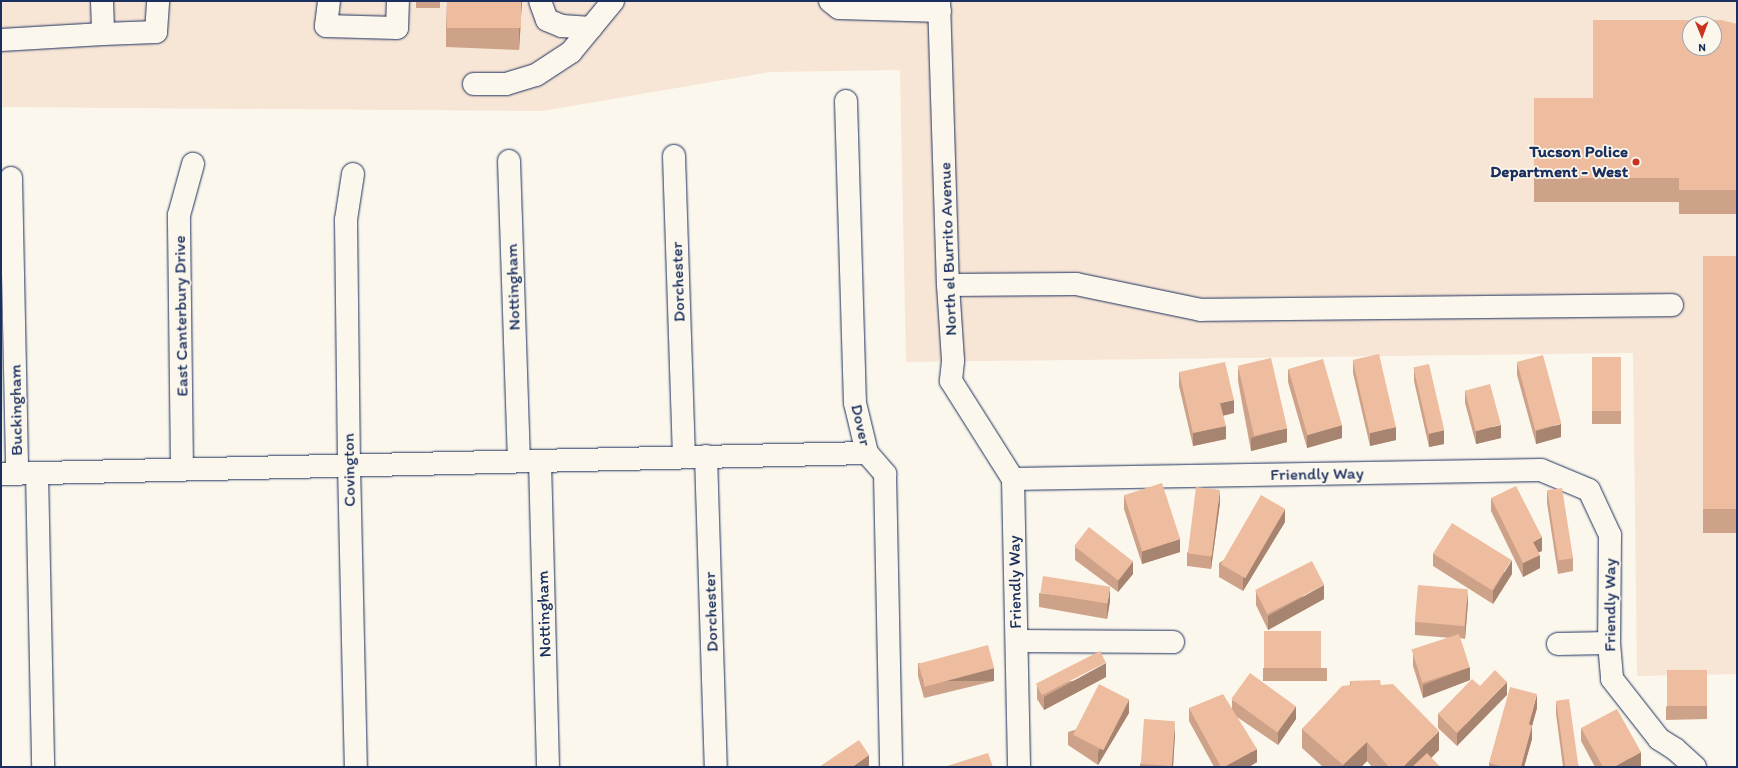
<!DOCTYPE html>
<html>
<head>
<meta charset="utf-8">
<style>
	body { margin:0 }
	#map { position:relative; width:1738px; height:768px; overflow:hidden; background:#fbf7ec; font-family:Itim,sans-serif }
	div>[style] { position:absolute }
	.built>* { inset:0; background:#f7e5d5 }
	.roads { filter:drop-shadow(0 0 1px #1b2f5e) drop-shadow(0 0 1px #1b2f5e) }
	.minor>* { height:22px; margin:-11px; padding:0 11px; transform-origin:11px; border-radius:11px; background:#fbf7ec }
	.wall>* { inset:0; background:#cda289; transform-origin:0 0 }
	.shaded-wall>* { inset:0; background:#a7846f; transform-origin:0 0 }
	.building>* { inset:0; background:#eebc9f; transform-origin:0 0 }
	.dots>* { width:11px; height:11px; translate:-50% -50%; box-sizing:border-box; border:2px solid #fbf7ec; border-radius:50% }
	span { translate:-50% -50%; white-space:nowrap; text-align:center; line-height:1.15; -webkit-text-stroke:3.5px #fbf7ec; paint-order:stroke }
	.poi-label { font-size:17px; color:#1b2f5e; font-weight:700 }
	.right { translate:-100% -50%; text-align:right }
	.street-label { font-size:17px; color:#1b2f5e }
	.frame { position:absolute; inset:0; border:2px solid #1b2f5e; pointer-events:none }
	.north { position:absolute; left:1682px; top:16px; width:40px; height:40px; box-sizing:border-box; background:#fbf7ec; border:1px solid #a1a7b3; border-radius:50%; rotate:179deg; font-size:11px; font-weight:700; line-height:16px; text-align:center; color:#1b2f5e }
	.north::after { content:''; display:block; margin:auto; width:14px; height:18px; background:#c8321e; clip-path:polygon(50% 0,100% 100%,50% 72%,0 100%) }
</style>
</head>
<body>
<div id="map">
	<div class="built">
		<i style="clip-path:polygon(evenodd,1px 1px,1737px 1px,1737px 674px,1637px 676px,1633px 353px,906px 362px,900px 70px,770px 72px,542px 111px,1px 107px,1px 1px,1690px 24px,1714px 24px,1714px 48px,1690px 48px,1690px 24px)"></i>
	</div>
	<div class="roads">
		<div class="minor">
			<i style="left:102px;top:1px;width:33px;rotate:88deg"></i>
			<i style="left:103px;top:34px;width:53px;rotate:-2.2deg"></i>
			<i style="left:156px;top:32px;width:31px;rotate:-86deg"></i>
			<i style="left:329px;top:1px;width:25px;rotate:97deg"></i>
			<i style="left:326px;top:26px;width:71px;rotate:1.6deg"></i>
			<i style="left:397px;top:28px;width:27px;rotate:-88deg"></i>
			<i style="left:540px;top:1px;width:20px;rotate:70deg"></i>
			<i style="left:547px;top:20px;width:16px;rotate:22deg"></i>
			<i style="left:562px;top:26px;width:29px;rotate:4deg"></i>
			<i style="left:830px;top:1px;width:11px;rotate:38deg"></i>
			<i style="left:839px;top:8px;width:101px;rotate:1.7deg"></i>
			<i style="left:939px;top:1px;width:284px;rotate:88.2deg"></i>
			<i style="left:948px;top:285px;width:76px;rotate:86.2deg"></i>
			<i style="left:953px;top:361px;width:20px;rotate:96deg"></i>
			<i style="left:951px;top:381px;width:116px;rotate:57.7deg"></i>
			<i style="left:1px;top:40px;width:102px;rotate:-3.4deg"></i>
			<i style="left:474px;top:84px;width:32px"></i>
			<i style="left:506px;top:84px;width:31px;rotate:-17deg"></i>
			<i style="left:536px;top:75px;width:42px;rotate:-33.3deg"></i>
			<i style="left:571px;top:52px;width:66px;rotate:-50.5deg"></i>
			<i style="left:846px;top:101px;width:302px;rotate:88.3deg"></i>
			<i style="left:855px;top:403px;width:51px;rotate:76.5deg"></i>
			<i style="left:867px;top:453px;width:28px;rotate:49deg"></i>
			<i style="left:885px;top:474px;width:293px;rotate:88.8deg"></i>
			<i style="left:674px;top:156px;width:301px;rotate:88.1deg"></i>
			<i style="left:509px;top:161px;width:300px;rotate:88.1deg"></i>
			<i style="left:353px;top:174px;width:47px;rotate:98.7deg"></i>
			<i style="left:346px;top:220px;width:245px;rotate:89.3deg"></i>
			<i style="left:349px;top:465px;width:302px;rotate:88.7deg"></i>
			<i style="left:11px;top:178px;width:295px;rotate:88.8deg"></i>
			<i style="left:948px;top:285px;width:128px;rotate:-0.4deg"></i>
			<i style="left:1076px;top:284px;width:128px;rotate:11.7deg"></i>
			<i style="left:1201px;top:310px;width:471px;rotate:-0.6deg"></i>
			<i style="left:706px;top:456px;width:311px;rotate:88.2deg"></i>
			<i style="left:540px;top:461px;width:306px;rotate:88.5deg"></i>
			<i style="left:182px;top:469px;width:254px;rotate:-90.7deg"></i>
			<i style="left:179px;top:215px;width:53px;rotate:-74.6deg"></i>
			<i style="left:37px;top:473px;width:294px;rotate:88.8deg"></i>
			<i style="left:1px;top:474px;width:866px;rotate:-1.39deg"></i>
			<i style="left:1013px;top:479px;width:528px;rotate:-0.98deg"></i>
			<i style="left:1541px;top:470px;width:52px;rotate:22.6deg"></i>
			<i style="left:1589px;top:490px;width:50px;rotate:65deg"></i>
			<i style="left:1610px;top:535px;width:108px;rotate:90.5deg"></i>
			<i style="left:1609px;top:643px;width:36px;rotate:85deg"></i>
			<i style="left:1612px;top:679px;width:76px;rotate:51.9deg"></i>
			<i style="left:1659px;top:739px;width:19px;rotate:32deg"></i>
			<i style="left:1675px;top:749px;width:27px;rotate:42deg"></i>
			<i style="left:1013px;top:479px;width:288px;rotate:88.8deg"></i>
			<i style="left:1017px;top:641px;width:156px;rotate:0.4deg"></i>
			<i style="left:1558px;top:644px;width:51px;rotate:-1.1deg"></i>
		</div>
	</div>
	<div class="wall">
		<i style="left:416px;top:1px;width:24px;height:7px"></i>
		<i style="clip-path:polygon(447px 1px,522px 1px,519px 50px,446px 47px,446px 28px)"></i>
		<i style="clip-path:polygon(1737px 24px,1737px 214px,1679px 214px,1679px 202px,1534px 202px,1534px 98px,1593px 98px)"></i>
		<i style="left:1703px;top:256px;width:34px;height:277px"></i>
		<i style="left:1592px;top:357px;width:29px;height:67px"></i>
		<i style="clip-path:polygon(1353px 360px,1396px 440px,1370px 446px,1353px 373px)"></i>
		<i style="clip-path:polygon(1517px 362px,1561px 437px,1536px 444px,1517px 375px)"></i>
		<i style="clip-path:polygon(1238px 368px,1287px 442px,1251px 451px,1238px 381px)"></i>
		<i style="clip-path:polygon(1414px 368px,1444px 444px,1429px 447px,1414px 381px)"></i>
		<i style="clip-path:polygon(1288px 369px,1342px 438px,1307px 448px,1288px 382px)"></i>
		<i style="clip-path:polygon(1179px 372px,1234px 413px,1223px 416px,1226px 439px,1193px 446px,1179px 386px)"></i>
		<i style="clip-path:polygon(1465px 390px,1501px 438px,1476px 444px,1465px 403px)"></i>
		<i style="clip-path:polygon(1547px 490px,1573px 558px,1573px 571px,1558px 574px,1547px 503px)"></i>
		<i style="clip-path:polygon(1124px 495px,1180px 552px,1142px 564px,1124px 509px)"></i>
		<i style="clip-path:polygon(1491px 498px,1542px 551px,1538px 552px,1540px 568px,1523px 577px,1491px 511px)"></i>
		<i style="clip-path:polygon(1220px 503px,1211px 569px,1187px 566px,1187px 553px)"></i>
		<i style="clip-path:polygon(1285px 522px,1243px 591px,1219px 577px,1219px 563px)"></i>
		<i style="clip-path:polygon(1075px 547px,1133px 574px,1118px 592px,1075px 560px)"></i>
		<i style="clip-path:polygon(1433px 553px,1512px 574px,1493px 604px,1433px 566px)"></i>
		<i style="clip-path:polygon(1256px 591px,1324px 599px,1268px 630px,1256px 605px)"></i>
		<i style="clip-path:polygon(1039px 593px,1110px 601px,1107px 619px,1039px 607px)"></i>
		<i style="clip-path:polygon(1468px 602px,1465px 639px,1460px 638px,1470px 680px,1423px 698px,1413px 666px,1413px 653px,1451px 638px,1415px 635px,1415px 622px)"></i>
		<i style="clip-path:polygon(918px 663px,994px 681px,924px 698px,918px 676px)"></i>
		<i style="left:1263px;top:668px;width:64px;height:13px"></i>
		<i style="clip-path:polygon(1707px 670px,1707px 719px,1666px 720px,1666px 707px)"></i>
		<i style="clip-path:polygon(1106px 677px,1044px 710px,1037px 699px,1037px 685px)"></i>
		<i style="clip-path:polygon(1350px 681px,1381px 685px,1439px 750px,1431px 758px,1440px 767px,1372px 767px,1367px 761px,1361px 767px,1323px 767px,1302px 748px,1302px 729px,1350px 685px)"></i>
		<i style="clip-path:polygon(1480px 686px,1457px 746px,1438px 728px,1438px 714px)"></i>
		<i style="clip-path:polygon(1232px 700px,1296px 719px,1278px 745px,1237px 717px,1257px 762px,1249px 767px,1214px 767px,1189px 721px,1189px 708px,1232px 708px)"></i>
		<i style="clip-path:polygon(1556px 701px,1579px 767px,1563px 767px,1556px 714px)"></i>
		<i style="clip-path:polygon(1537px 708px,1532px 726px,1532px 739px,1524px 767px,1489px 767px,1489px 763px)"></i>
		<i style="clip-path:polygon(1129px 713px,1098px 765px,1068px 745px,1068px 732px)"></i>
		<i style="clip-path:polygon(1581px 728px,1641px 766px,1639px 767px,1595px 767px,1581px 741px)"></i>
		<i style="clip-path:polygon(1175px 734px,1173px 767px,1140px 767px,1140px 764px)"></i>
	</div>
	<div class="shaded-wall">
		<i style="clip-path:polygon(521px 1px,522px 1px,519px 50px,519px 31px)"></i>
		<i style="clip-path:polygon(1234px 400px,1234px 413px,1220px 416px,1220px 403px)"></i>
		<i style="clip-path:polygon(1561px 424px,1561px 437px,1536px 444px,1536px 431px)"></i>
		<i style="clip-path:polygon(1342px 425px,1342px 438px,1307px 448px,1307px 434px)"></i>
		<i style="clip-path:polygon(1501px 425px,1501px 438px,1476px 444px,1476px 431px)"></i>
		<i style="clip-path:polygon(1226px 426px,1226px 439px,1193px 446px,1193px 433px)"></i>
		<i style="clip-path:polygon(1396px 427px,1396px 440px,1370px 446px,1370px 433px)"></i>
		<i style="clip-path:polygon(1287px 428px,1287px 442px,1251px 451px,1251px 438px)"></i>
		<i style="clip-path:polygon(1444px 430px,1444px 444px,1429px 447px,1429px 434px)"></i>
		<i style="clip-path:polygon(1220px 490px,1220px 503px,1211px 569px,1211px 556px)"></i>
		<i style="clip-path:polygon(1285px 509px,1285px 522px,1243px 591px,1243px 578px)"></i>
		<i style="clip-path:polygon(1542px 537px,1542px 551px,1533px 555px,1533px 542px)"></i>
		<i style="clip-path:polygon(1180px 539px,1180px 552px,1142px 564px,1142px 551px)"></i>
		<i style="clip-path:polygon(1540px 555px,1540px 568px,1523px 577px,1523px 563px)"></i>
		<i style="clip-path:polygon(1512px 560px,1512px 574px,1493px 604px,1493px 591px)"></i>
		<i style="clip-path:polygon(1133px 561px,1133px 574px,1118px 592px,1118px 579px)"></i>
		<i style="clip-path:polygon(1324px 585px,1324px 599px,1268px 630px,1268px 616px)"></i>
		<i style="clip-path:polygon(1110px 587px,1110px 601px,1107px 619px,1107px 606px)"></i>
		<i style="clip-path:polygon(1468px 589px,1468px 602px,1465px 639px,1465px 626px)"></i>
		<i style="clip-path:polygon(1106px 663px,1106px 677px,1044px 710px,1044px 697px)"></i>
		<i style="clip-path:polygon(1470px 667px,1470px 680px,1423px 698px,1423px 685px)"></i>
		<i style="left:994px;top:668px;width:13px;height:72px;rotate:90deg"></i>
		<i style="clip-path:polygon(1507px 682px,1507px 695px,1457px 746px,1457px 733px)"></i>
		<i style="clip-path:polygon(1537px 694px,1537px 708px,1532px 726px,1532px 739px,1524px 767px,1521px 767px,1529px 724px)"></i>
		<i style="clip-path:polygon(1129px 699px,1129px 713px,1098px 765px,1098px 752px)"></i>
		<i style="clip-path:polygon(1296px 706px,1296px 719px,1278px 745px,1278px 732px)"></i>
		<i style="clip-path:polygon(1175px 721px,1175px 734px,1173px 767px,1172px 767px)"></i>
		<i style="clip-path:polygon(1439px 731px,1439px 750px,1422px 767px,1403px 767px)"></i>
		<i style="clip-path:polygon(1367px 742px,1367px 761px,1361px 767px,1343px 767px,1343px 765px)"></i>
		<i style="clip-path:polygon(1257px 749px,1257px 762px,1249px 767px,1224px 767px)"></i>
		<i style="clip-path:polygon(1641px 752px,1641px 766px,1639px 767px,1614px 767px)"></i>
		<i style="clip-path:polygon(869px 755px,869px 767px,852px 767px)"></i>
	</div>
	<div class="building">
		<i style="left:447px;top:1px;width:74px;height:27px"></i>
		<i style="clip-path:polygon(evenodd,1593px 20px,1721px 20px,1737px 24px,1737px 190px,1679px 190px,1679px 178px,1534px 178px,1534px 98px,1593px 98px,1593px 20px,1690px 24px,1714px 24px,1714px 48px,1690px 48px,1690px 24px)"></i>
		<i style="left:1703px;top:256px;width:34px;height:253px"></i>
		<i style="left:1379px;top:354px;width:75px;height:27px;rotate:77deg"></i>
		<i style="left:1543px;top:355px;width:71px;height:27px;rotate:75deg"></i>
		<i style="left:1592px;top:357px;width:29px;height:54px"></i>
		<i style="left:1271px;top:358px;width:72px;height:34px;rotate:77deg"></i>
		<i style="left:1323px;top:359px;width:69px;height:36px;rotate:74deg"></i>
		<i style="clip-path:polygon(1225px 362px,1234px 400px,1220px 403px,1226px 426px,1193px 433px,1179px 372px)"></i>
		<i style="left:1429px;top:364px;width:68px;height:16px;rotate:77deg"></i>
		<i style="left:1490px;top:384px;width:42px;height:26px;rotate:75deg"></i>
		<i style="left:1162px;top:483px;width:59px;height:40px;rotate:72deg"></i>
		<i style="clip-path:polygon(1516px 486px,1542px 537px,1533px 542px,1540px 555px,1523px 563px,1491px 498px)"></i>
		<i style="left:1196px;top:487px;width:24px;height:67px;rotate:7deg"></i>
		<i style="left:1562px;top:488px;width:71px;height:15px;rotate:81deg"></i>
		<i style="left:1261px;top:495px;width:28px;height:80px;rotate:30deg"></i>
		<i style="left:1452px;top:523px;width:70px;height:36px;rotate:32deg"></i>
		<i style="left:1089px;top:527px;width:56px;height:24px;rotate:38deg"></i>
		<i style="left:1312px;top:561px;width:27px;height:64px;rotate:63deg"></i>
		<i style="left:1043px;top:576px;width:68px;height:17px;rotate:9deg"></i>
		<i style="left:1418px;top:585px;width:50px;height:37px;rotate:5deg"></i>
		<i style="left:1264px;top:631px;width:57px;height:37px"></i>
		<i style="left:1459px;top:634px;width:35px;height:50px;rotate:72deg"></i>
		<i style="left:988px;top:645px;width:24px;height:72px;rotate:75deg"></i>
		<i style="left:1100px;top:651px;width:13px;height:72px;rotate:63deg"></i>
		<i style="clip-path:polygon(1495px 670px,1507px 682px,1457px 733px,1438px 714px,1472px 679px,1480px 686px)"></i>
		<i style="left:1707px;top:670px;width:36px;height:40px;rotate:90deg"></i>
		<i style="left:1250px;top:673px;width:57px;height:32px;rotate:36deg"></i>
		<i style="clip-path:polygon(1380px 680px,1381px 685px,1393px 684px,1439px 731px,1403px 767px,1389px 767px,1367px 742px,1343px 765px,1302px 729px,1342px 686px,1351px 685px,1350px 681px)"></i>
		<i style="left:1099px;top:684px;width:34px;height:57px;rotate:27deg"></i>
		<i style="clip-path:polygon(1510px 687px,1537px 694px,1529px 724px,1532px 726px,1521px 767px,1504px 767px,1489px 763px)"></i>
		<i style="clip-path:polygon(1223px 694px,1257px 749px,1224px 767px,1221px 767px,1189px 708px)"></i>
		<i style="left:1569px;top:699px;width:69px;height:13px;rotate:82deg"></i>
		<i style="clip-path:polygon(1617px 709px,1641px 752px,1614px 767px,1603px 767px,1581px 728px)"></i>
		<i style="left:1144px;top:719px;width:31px;height:45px;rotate:4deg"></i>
		<i style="clip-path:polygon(859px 740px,869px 755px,852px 767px,819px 767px)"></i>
		<i style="clip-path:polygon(988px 753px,993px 767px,944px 767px)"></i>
		<i style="clip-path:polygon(1427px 753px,1440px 767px,1412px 767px)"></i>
	</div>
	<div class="dots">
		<i style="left:1636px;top:162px;background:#c8321e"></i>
	</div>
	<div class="poi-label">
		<span class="right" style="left:1628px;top:162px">Tucson Police<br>Department - West</span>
	</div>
	<div class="street-label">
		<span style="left:948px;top:249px;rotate:-92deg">North el Burrito Avenue</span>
		<span style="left:678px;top:282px;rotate:-92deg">Dorchester</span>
		<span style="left:513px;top:287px;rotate:-92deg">Nottingham</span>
		<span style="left:181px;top:316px;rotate:-91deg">East Canterbury Drive</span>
		<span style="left:16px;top:410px;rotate:-91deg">Buckingham</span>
		<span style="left:861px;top:425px;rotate:77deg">Dover</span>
		<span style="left:349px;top:470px;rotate:-91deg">Covington</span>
		<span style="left:1317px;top:474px;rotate:-1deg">Friendly Way</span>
		<span style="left:1015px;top:582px;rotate:-91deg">Friendly Way</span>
		<span style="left:1610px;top:605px;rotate:-90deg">Friendly Way</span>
		<span style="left:711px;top:612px;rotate:-92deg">Dorchester</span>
		<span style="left:544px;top:614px;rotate:-92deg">Nottingham</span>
	</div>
	<div class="frame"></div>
	<div class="north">N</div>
</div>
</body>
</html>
